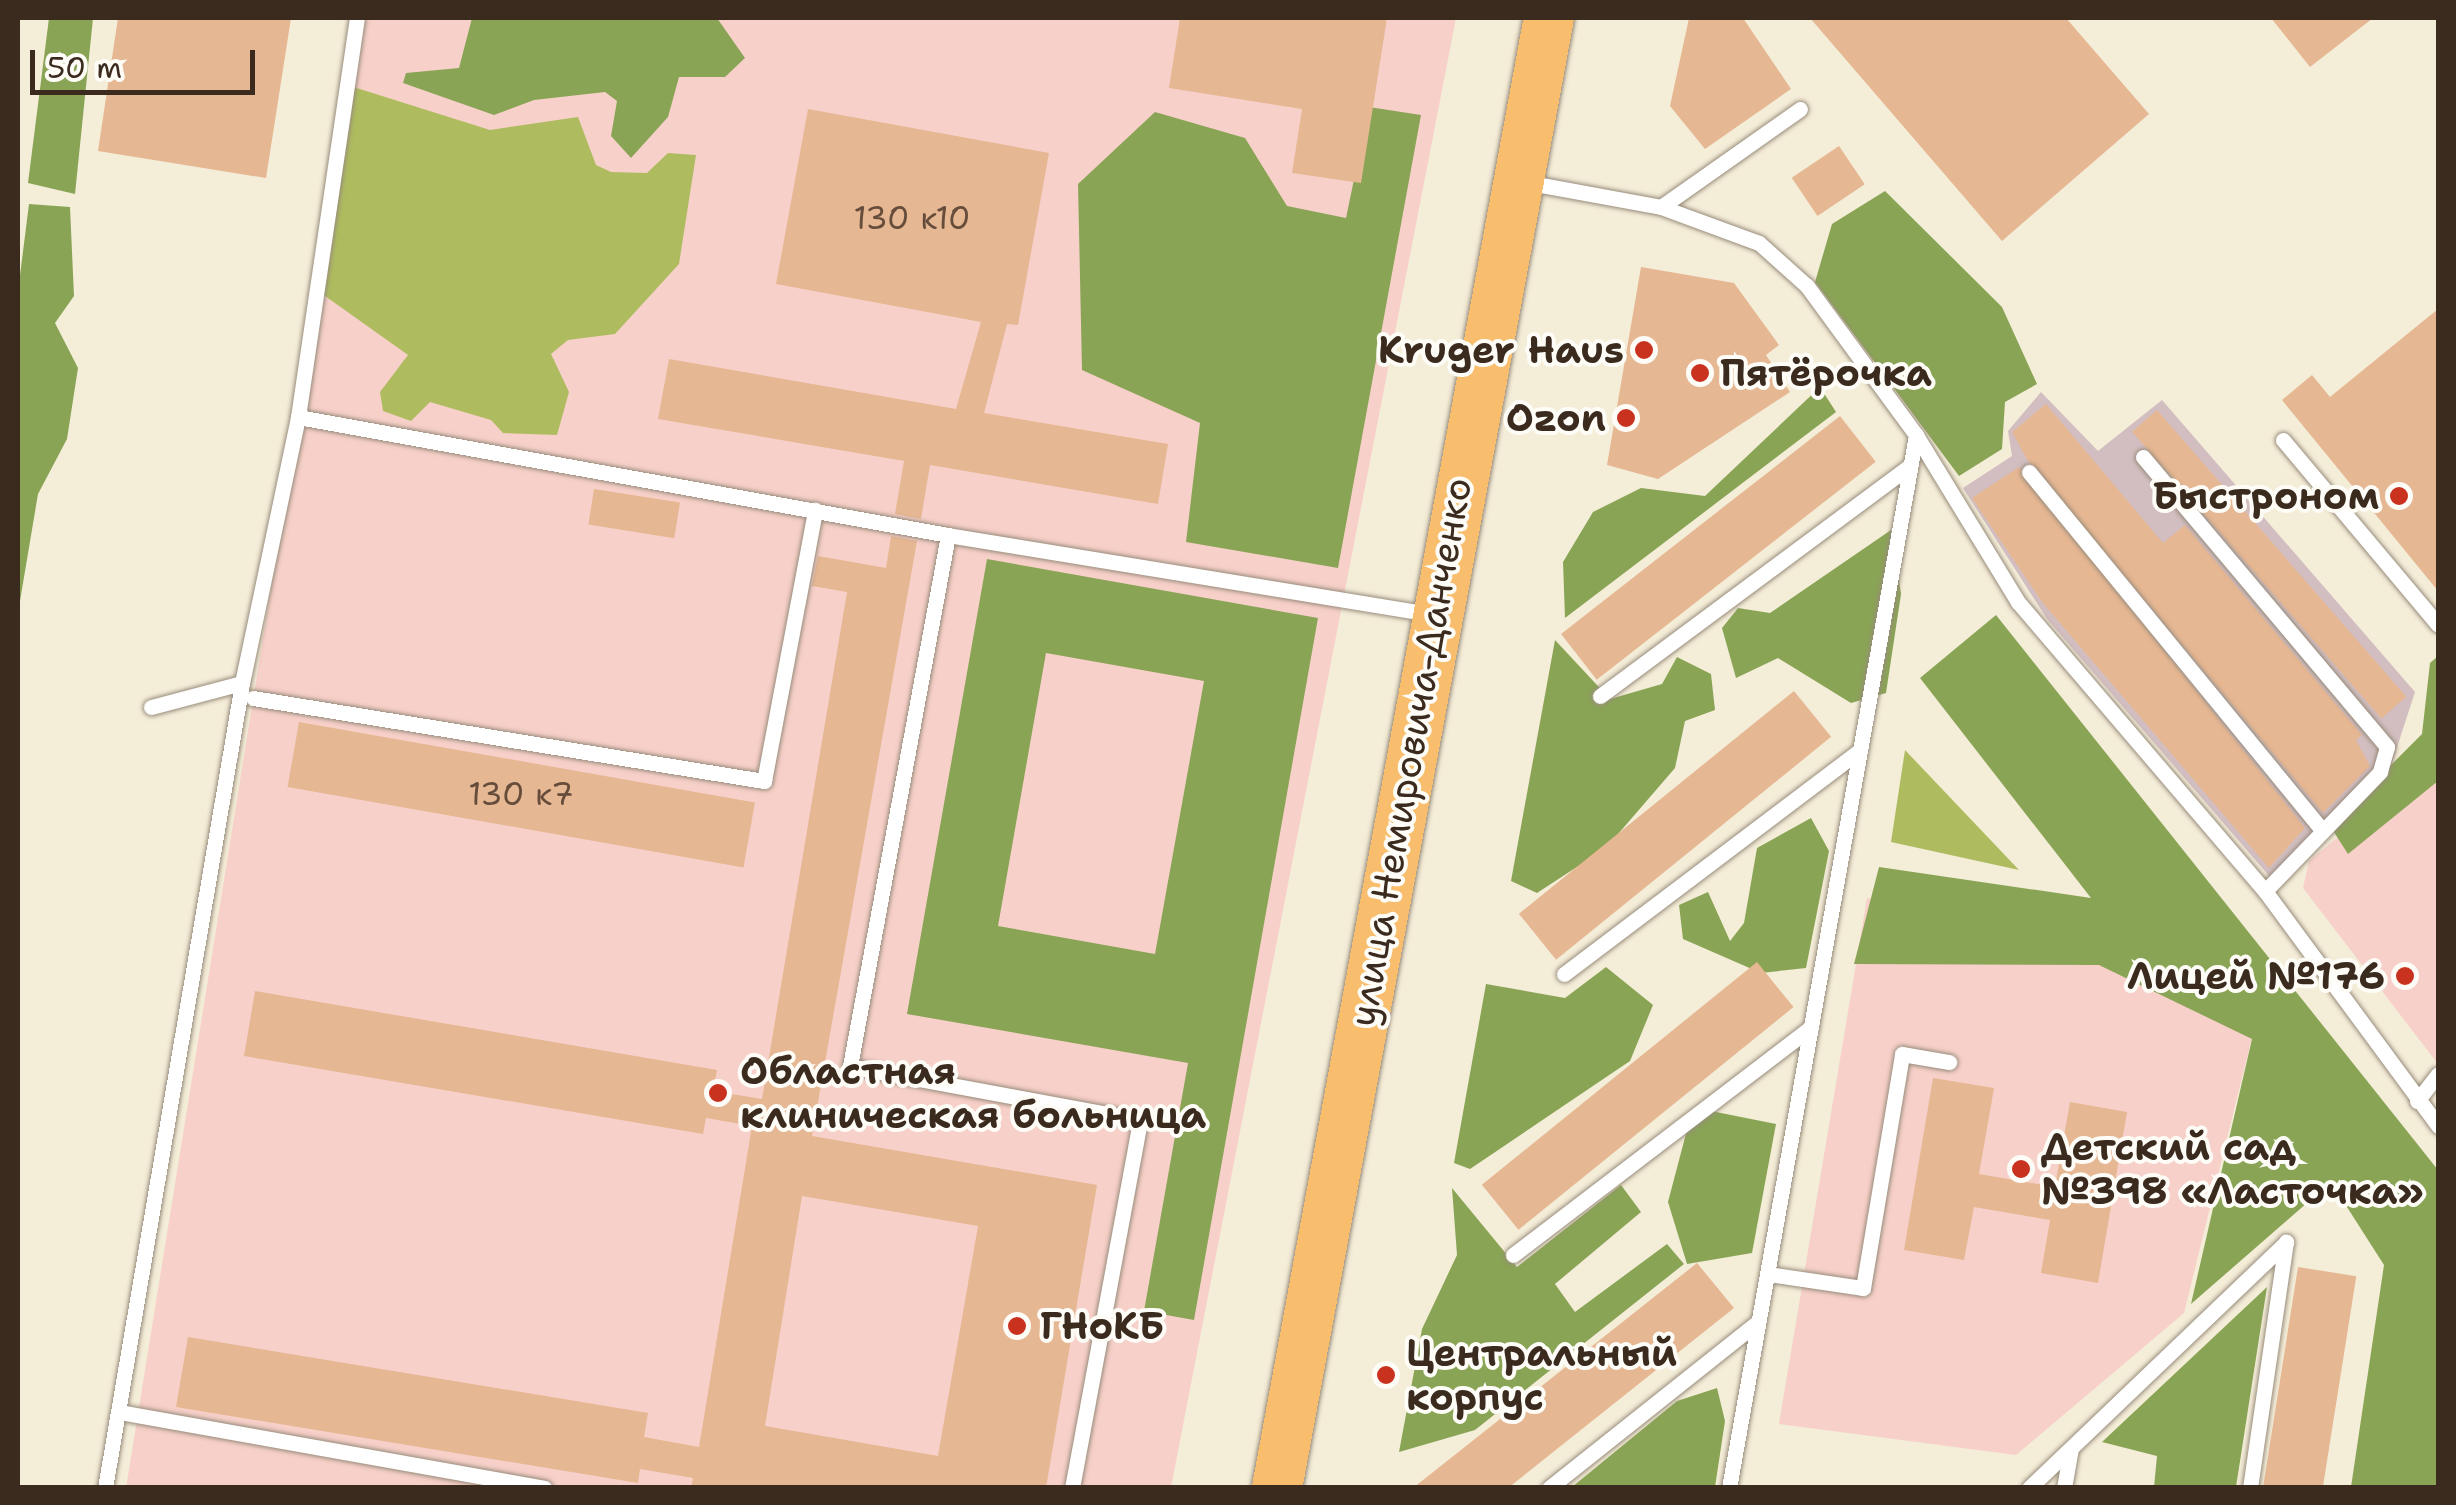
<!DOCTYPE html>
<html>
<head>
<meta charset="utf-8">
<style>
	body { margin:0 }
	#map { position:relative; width:2456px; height:1505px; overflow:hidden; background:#f4edd8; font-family:"Shantell Sans",sans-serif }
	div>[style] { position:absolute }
	.built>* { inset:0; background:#f7d0c9 }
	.industrial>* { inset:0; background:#d2bec1 }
	.green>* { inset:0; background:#aebc5f }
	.forest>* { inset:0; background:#8aa456 }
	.building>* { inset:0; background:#e6b793; transform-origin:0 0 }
	.roads { filter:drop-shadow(0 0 2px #988c7b) drop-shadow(0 0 2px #988c7b) }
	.lane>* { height:15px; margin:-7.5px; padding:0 7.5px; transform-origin:7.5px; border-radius:7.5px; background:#fff }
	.primary>* { height:50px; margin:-25px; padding:0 25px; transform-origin:25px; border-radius:25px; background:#f9be6d }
	.dots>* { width:28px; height:28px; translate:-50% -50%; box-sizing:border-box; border:5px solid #fdfcf7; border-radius:50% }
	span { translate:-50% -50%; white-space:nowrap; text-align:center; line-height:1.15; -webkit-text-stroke:8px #fdfcf7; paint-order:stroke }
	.number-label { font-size:32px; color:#664d3b }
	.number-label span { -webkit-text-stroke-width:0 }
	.poi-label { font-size:38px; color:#3b2a1e; font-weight:700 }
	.right { translate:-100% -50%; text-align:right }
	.left { translate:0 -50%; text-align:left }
	.street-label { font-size:38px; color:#3b2a1e }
	.frame { position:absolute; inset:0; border:20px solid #3b2a1e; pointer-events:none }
	.scale { position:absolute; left:30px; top:50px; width:225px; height:45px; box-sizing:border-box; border:5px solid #3b2a1e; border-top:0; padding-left:12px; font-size:30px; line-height:35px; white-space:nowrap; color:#3b2a1e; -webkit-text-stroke:8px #fdfcf7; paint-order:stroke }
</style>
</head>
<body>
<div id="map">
	<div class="built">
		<i style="clip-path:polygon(363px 18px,1456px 18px,1171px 1487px,126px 1488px)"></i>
		<i style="clip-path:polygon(2438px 755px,2438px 1064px,2303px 888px,2309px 861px)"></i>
		<i style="clip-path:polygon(1867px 898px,2217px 959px,2255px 1025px,2184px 1313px,2016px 1455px,1779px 1424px)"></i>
	</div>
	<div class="industrial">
		<i style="clip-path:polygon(2041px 392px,2098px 451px,2162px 400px,2415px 692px,2388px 775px,2270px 877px,2047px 619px,1963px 488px,2012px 456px,2008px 431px)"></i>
	</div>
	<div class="green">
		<i style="clip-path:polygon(344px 84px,490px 130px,578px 117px,596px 165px,611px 172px,647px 173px,668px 153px,696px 155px,679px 264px,615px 334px,568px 340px,551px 354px,569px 392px,557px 435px,503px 433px,491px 420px,430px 402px,411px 421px,383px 411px,380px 392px,408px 355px,311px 286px)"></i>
		<i style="clip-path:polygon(1905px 750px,2019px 870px,1891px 842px)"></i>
	</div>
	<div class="forest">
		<i style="clip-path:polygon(49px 18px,93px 18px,75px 194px,28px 183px)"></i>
		<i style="clip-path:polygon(472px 18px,717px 18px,745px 58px,725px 77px,679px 77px,668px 117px,631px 158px,611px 136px,617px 101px,605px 92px,534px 100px,494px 115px,403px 83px,406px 73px,459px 68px)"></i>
		<i style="clip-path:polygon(1369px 107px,1421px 115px,1338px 568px,1186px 542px,1200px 423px,1082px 370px,1078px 184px,1155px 112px,1245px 138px,1287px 206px,1346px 218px)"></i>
		<i style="clip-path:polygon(1885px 191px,2002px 307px,2037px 384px,2005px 402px,2002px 449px,1959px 476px,1815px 282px,1832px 224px)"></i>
		<i style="clip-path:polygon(29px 204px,70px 207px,74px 296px,55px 323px,78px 368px,67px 439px,38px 494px,18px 613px,18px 291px)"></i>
		<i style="clip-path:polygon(1820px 387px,1836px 412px,1565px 618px,1563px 562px,1593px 512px,1641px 488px,1705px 496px)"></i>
		<i style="clip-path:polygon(1891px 530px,1901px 594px,1886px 693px,1851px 703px,1778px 658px,1736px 678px,1722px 628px,1738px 608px,1770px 613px)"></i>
		<i style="clip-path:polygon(evenodd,987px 559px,1318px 618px,1194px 1320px,1144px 1311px,1188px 1063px,907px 1014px,987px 559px,1046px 653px,1204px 681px,1155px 954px,998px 926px,1046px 653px)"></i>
		<i style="clip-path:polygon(1996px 615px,2438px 1170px,2438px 1487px,2351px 1487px,2384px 1265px,2331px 1182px,2191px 1304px,2252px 1039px,2099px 965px,1854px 964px,1879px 867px,2091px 898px,1920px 678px)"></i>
		<i style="clip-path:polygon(1555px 640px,1610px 699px,1662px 684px,1677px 657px,1711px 674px,1715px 710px,1685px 721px,1675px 768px,1606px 848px,1537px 893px,1511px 881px)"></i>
		<i style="clip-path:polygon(2438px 656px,2438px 781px,2348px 854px,2330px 826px,2422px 734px,2430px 663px)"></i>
		<i style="clip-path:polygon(1811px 818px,1829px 851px,1806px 968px,1761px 973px,1683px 939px,1679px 905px,1708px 892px,1730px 941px,1744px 923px,1757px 848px)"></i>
		<i style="clip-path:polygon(1606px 967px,1653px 1005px,1630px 1061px,1470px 1169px,1454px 1163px,1486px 984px,1565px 998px)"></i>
		<i style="clip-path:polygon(1711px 1111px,1776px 1124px,1752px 1253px,1687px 1264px,1668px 1202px,1688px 1126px)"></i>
		<i style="clip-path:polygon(1621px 1185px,1641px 1212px,1555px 1284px,1575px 1312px,1667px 1244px,1684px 1264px,1475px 1430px,1399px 1452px,1422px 1329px,1457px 1255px,1452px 1188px,1517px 1267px)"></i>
		<i style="clip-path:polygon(2267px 1287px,2236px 1487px,2154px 1487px,2157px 1456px,2102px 1442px)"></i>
		<i style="clip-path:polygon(1717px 1388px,1725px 1421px,1715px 1487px,1572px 1487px,1677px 1401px)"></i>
	</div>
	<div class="building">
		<i style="clip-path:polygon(118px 18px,291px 18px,266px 178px,98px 151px)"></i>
		<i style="clip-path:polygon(1180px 18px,1387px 18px,1361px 183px,1292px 173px,1302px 109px,1169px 88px)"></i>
		<i style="clip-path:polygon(1689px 18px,1743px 18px,1791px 89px,1705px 149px,1670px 106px)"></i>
		<i style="clip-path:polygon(1810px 18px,2066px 18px,2149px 114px,2002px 241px)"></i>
		<i style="clip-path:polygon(2271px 18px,2373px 18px,2310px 67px)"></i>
		<i style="clip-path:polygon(808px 109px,1049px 153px,1018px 325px,1007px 324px,984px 413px,1168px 444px,1158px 504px,930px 465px,921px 519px,895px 514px,904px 461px,658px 419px,669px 359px,956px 409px,981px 322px,776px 284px)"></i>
		<i style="left:1839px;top:146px;width:46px;height:57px;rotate:56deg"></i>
		<i style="clip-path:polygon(1641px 267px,1734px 283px,1779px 345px,1766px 355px,1790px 392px,1658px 479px,1607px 465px)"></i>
		<i style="clip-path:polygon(2438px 309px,2438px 591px,2282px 400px,2312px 375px,2330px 397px)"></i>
		<i style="clip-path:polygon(2046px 404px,2163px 543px,2185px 525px,2362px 735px,2356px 740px,2370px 766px,2323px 813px,2028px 461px,2012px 432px)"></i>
		<i style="left:2157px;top:410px;width:380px;height:33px;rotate:49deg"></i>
		<i style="left:1840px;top:416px;width:58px;height:354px;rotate:52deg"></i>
		<i style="clip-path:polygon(2019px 467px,2305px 828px,2269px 868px,2042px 602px,1972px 498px)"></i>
		<i style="left:594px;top:489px;width:87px;height:36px;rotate:9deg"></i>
		<i style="clip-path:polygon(evenodd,891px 536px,917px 541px,812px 1136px,1097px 1185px,1046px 1488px,691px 1488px,693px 1478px,640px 1469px,638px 1483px,176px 1407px,188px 1337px,648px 1413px,644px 1437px,699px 1447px,752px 1126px,706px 1118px,703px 1134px,244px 1056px,255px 991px,717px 1070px,713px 1091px,762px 1099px,847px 592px,812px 586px,818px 556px,886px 568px,891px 536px,802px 1196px,978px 1226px,938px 1456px,765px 1426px,802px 1196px)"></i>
		<i style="left:1794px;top:691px;width:59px;height:354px;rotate:51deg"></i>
		<i style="left:299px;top:722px;width:463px;height:66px;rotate:10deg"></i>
		<i style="left:1757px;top:962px;width:58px;height:354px;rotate:51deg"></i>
		<i style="clip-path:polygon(1933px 1078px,1994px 1088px,1979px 1174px,2055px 1187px,2070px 1102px,2127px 1112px,2098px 1283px,2041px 1273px,2050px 1220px,1974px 1207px,1964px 1260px,1904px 1250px)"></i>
		<i style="clip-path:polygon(1697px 1263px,1734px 1308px,1508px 1488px,1413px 1488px)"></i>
		<i style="left:2298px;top:1267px;width:59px;height:224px;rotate:9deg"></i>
	</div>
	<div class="roads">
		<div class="lane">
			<i style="left:1525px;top:182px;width:138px;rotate:10.4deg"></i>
			<i style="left:1661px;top:207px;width:104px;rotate:20.2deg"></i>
			<i style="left:1759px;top:243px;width:64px;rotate:41.9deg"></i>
			<i style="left:1807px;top:286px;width:185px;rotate:53.8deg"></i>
			<i style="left:1916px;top:435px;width:1069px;rotate:100.07deg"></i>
			<i style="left:1661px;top:207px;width:170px;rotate:-35.2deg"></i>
			<i style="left:298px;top:417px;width:661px;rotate:10.29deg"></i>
			<i style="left:1916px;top:435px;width:196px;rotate:58.6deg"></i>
			<i style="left:2018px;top:602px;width:380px;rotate:49.5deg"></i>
			<i style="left:2265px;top:891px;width:292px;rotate:53.6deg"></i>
			<i style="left:2283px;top:440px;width:241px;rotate:50deg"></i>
			<i style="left:2143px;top:457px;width:379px;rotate:49.9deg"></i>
			<i style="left:2387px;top:747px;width:26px;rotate:106deg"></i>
			<i style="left:2380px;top:772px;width:165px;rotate:134deg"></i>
			<i style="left:2029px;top:472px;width:461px;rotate:50.7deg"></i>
			<i style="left:1600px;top:696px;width:386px;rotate:-36.6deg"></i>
			<i style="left:253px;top:698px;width:518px;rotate:9.23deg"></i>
			<i style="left:764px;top:781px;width:276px;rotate:-79.3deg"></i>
			<i style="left:151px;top:707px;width:94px;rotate:-14.8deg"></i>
			<i style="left:1564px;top:974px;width:371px;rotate:-37.1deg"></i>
			<i style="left:2417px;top:1101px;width:34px;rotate:-52deg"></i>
			<i style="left:1513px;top:1255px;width:375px;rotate:-37.4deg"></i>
			<i style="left:1768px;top:1274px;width:96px;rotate:8.4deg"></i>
			<i style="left:1863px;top:1288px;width:237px;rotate:-80.5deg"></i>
			<i style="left:1902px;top:1054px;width:48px;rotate:9.7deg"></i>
			<i style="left:119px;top:1412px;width:432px;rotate:10.1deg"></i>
			<i style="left:105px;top:1488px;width:817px;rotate:-80.34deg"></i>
			<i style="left:242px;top:683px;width:272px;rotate:-78.1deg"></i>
			<i style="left:298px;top:417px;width:403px;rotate:-81.6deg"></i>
			<i style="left:1072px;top:1488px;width:374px;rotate:-79.5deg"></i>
			<i style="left:1140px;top:1120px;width:295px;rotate:-169.5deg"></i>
			<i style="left:850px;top:1066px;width:540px;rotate:-79.54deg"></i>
			<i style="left:948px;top:535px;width:488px;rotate:9.3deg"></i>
			<i style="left:1549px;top:1488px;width:263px;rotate:-38.5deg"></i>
			<i style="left:2029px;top:1488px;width:356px;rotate:-43.7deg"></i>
			<i style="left:2064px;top:1488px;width:40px;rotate:-80deg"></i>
			<i style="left:2250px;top:1488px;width:249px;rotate:-81.7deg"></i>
		</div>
		<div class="primary">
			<i style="left:1277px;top:1488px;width:1495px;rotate:-79.52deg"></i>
		</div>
	</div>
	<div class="dots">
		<i style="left:1644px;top:350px;background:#c8321e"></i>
		<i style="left:1700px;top:373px;background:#c8321e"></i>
		<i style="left:1626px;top:418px;background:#c8321e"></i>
		<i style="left:2399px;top:496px;background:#c8321e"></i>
		<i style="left:2405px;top:976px;background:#c8321e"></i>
		<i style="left:718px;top:1093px;background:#c8321e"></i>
		<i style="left:2021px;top:1169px;background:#c8321e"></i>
		<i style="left:1017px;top:1326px;background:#c8321e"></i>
		<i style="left:1386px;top:1375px;background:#c8321e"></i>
	</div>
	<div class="number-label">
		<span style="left:912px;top:218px">130 к10</span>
		<span style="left:521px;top:794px">130 к7</span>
	</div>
	<div class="poi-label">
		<span class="right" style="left:1624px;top:350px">Kruger Haus</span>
		<span class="left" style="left:1720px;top:373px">Пятёрочка</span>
		<span class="right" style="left:1606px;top:418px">Ozon</span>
		<span class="right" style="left:2379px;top:496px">Быстроном</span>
		<span class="right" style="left:2385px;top:976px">Лицей №176</span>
		<span class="left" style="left:740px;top:1093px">Областная<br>клиническая больница</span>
		<span class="left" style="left:2041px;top:1169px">Детский сад<br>№398 «Ласточка»</span>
		<span class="left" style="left:1040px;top:1326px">ГНоКБ</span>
		<span class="left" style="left:1406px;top:1375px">Центральный<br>корпус</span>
	</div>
	<div class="street-label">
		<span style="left:1410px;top:752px;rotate:-80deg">улица Немировича-Данченко</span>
	</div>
	<div class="frame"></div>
	<div class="scale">50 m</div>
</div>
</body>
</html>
